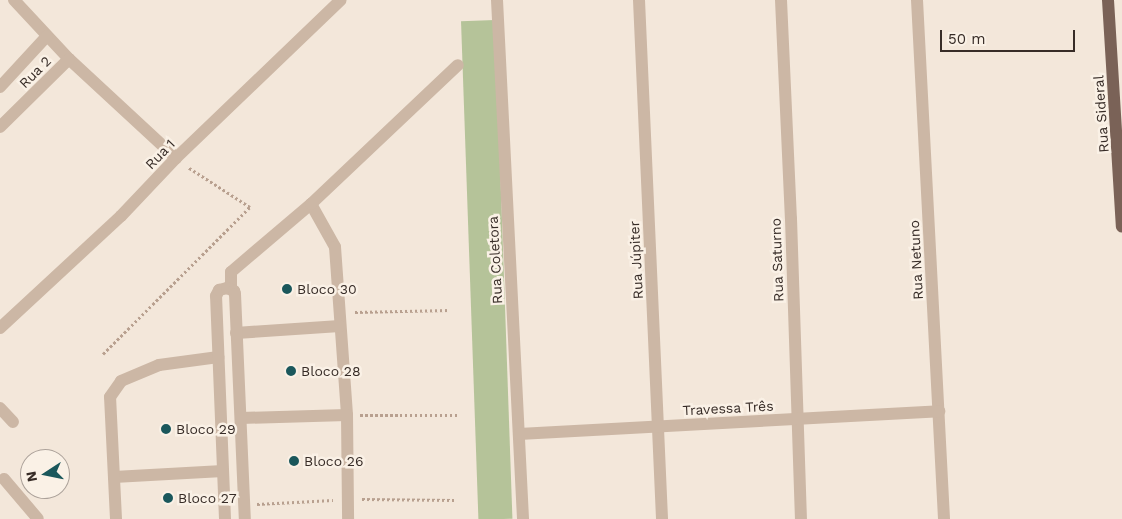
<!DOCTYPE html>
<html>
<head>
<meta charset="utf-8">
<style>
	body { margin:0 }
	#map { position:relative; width:1122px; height:519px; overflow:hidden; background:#f3e7da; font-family:"Work Sans",sans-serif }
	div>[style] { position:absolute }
	.green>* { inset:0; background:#b5c399; transform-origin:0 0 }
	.path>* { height:3px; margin-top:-1.5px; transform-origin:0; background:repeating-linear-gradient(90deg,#b8a08f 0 2.5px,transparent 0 5px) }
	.minor>* { height:12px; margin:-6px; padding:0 6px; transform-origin:6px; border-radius:6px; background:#ccb7a5 }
	.major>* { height:12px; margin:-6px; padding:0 6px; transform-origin:6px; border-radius:6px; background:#7a6257 }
	.dots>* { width:14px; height:14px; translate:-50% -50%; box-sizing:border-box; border:2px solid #faf1e6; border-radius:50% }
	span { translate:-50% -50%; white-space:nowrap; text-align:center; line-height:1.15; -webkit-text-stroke:5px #faf1e6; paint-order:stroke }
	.street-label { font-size:14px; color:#372c27 }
	.poi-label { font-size:14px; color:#372c27 }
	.left { translate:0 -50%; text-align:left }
	.north { position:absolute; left:20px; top:449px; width:50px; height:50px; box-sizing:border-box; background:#faf1e6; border:1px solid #aca29a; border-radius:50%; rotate:259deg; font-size:14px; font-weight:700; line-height:20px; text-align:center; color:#372c27 }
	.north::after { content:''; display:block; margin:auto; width:18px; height:22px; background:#1a575b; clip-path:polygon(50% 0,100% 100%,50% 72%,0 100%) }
	.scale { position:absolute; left:940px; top:30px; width:135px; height:22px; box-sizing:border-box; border:2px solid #372c27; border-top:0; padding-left:6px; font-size:15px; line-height:18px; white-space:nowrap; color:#372c27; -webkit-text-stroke:4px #faf1e6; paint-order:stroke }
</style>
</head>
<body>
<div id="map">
	<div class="green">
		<i style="left:495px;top:20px;width:499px;height:34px;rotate:88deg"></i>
	</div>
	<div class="path">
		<i style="left:355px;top:312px;width:95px;rotate:-1.2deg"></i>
		<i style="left:103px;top:354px;width:208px;rotate:-45deg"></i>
		<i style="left:250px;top:207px;width:74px;rotate:-147.2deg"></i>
		<i style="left:360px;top:415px;width:99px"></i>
		<i style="left:362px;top:499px;width:92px;rotate:0.6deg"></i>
		<i style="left:257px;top:504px;width:76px;rotate:-3deg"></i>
	</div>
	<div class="minor">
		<i style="left:14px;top:0;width:81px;rotate:47deg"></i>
		<i style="left:69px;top:59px;width:146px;rotate:42.8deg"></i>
		<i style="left:497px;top:0;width:520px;rotate:87.13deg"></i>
		<i style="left:639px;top:0;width:520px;rotate:87.46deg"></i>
		<i style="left:781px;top:0;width:219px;rotate:87.4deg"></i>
		<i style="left:791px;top:219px;width:300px;rotate:88.1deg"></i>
		<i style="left:917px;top:0;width:520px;rotate:87.02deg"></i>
		<i style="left:0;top:87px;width:69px;rotate:-47.3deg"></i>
		<i style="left:0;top:127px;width:97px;rotate:-44.6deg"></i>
		<i style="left:311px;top:204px;width:49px;rotate:60.8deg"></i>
		<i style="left:335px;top:247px;width:168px;rotate:85.9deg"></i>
		<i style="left:347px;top:415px;width:104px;rotate:89.4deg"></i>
		<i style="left:231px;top:289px;width:17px;rotate:-90deg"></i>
		<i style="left:231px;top:272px;width:105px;rotate:-40.4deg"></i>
		<i style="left:311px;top:204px;width:202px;rotate:-43.4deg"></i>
		<i style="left:0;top:328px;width:165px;rotate:-42.8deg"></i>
		<i style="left:121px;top:216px;width:80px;rotate:-46.5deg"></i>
		<i style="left:176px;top:158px;width:228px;rotate:-43.8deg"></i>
		<i style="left:236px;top:333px;width:104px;rotate:-3.9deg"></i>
		<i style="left:0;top:408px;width:19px;rotate:47deg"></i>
		<i style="left:241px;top:418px;width:106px;rotate:-1.6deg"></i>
		<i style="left:519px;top:434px;width:421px;rotate:-3.1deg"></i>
		<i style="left:114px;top:477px;width:109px;rotate:-3.2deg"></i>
		<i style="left:4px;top:479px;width:52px;rotate:49.6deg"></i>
		<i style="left:116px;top:519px;width:122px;rotate:-92.8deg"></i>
		<i style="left:110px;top:397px;width:19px;rotate:-55deg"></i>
		<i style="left:121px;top:381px;width:41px;rotate:-22.8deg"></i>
		<i style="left:159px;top:365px;width:60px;rotate:-7.7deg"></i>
		<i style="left:225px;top:519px;width:223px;rotate:-92.3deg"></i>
		<i style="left:216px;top:296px;width:7px;rotate:-63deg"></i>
		<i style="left:219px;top:290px;width:8px;rotate:-14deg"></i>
		<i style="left:227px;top:288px;width:8px;rotate:23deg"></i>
		<i style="left:234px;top:291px;width:3px;rotate:72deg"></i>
		<i style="left:235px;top:294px;width:225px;rotate:87.5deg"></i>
	</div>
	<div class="major">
		<i style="left:1108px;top:0;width:227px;rotate:86.5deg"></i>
	</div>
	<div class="dots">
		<i style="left:287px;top:289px;background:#1a575b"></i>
		<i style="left:291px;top:371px;background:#1a575b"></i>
		<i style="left:166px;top:429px;background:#1a575b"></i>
		<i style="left:294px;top:461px;background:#1a575b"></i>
		<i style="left:168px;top:498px;background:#1a575b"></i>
	</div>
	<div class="street-label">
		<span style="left:35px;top:72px;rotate:-45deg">Rua 2</span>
		<span style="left:1101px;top:114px;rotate:-94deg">Rua Sideral</span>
		<span style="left:160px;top:154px;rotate:-46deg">Rua 1</span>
		<span style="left:495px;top:260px;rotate:-93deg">Rua Coletora</span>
		<span style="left:636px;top:260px;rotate:-93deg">Rua Júpiter</span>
		<span style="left:777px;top:260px;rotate:-92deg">Rua Saturno</span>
		<span style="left:916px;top:260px;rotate:-93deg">Rua Netuno</span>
		<span style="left:728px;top:408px;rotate:-3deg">Travessa Três</span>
	</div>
	<div class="poi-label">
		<span class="left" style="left:297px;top:289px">Bloco 30</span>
		<span class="left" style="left:301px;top:371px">Bloco 28</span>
		<span class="left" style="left:176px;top:429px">Bloco 29</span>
		<span class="left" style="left:304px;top:461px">Bloco 26</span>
		<span class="left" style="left:178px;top:498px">Bloco 27</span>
	</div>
	<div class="north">N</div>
	<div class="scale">50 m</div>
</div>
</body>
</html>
